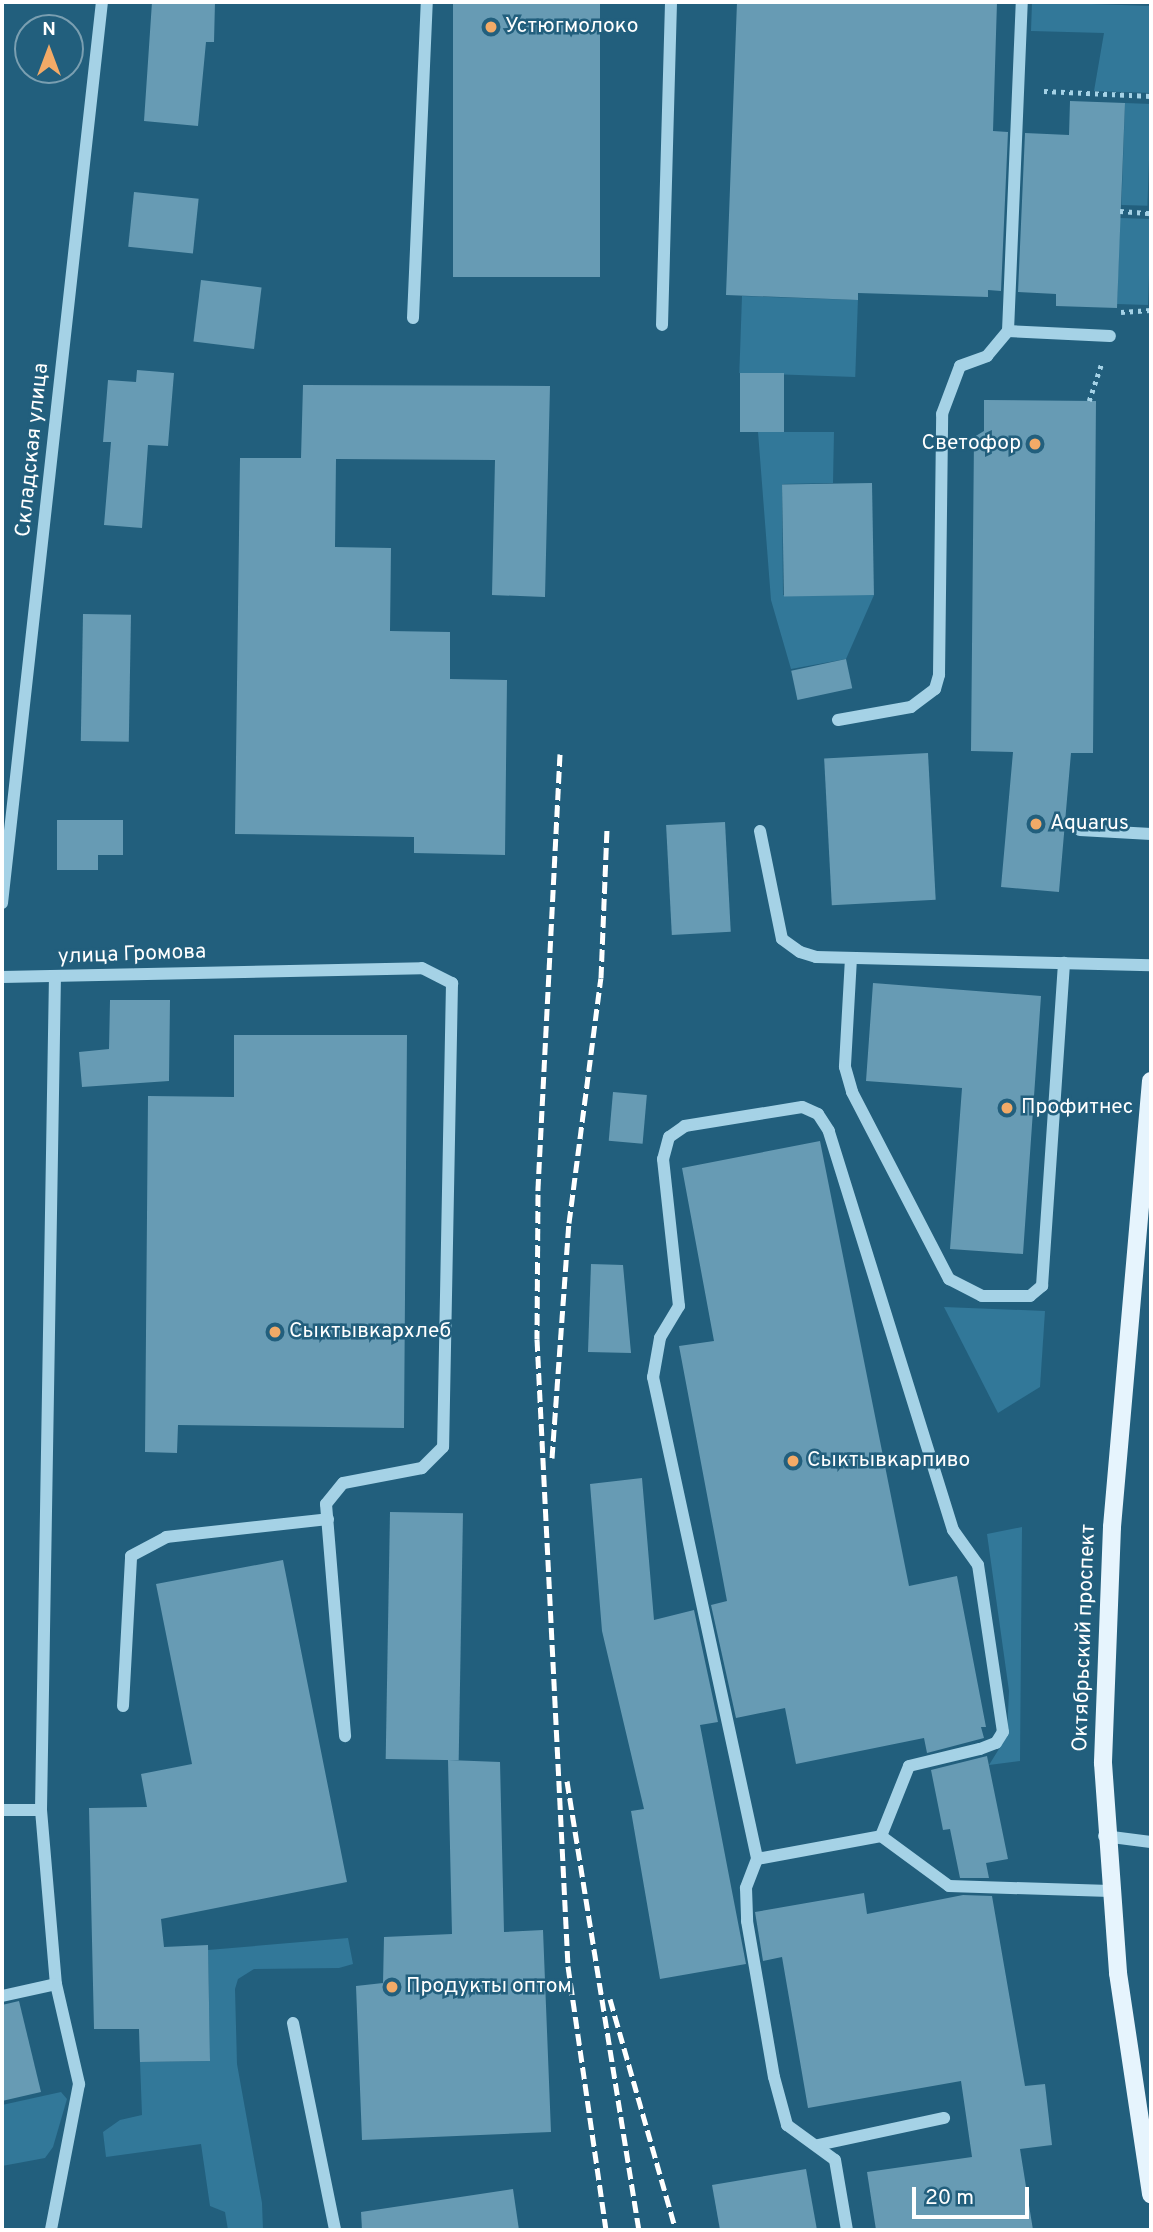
<!DOCTYPE html>
<html>
<head>
<meta charset="utf-8">
<style>
	body { margin:0 }
	#map { position:relative; width:1153px; height:2232px; overflow:hidden; background:#225f7d; font-family:Overpass,sans-serif }
	div>[style] { position:absolute }
	.green>* { inset:0; background:#327899; transform-origin:0 0 }
	.building>* { inset:0; background:#679bb4; transform-origin:0 0 }
	.path>* { height:4.5px; margin-top:-2.25px; transform-origin:0; background:repeating-linear-gradient(90deg,#a5d2e6 0 3.5px,transparent 0 8.5px) }
	.minor>* { height:12px; margin:-6px; padding:0 6px; transform-origin:6px; border-radius:6px; background:#a5d2e6 }
	.major>* { height:18px; margin:-9px; padding:0 9px; transform-origin:9px; border-radius:9px; background:#e6f4fd }
	.rail>* { height:5px; margin-top:-2.5px; transform-origin:0; background:repeating-linear-gradient(90deg,#fff 0 12px,transparent 0 17px) }
	.dots>* { width:19px; height:19px; translate:-50% -50%; box-sizing:border-box; border:4px solid #225f7d; border-radius:50% }
	span { translate:-50% -50%; white-space:nowrap; text-align:center; line-height:1.15; -webkit-text-stroke:5px #225f7d; paint-order:stroke }
	.poi-label { font-size:21px; color:#fff }
	.left { translate:0 -50%; text-align:left }
	.right { translate:-100% -50%; text-align:right }
	.street-label { font-size:21px; color:#fff }
	.frame { position:absolute; inset:0; border:4px solid #fff; pointer-events:none }
	.north { position:absolute; left:14px; top:14px; width:70px; height:70px; box-sizing:border-box; background:#225f7d; border:2px solid #7a9fb1; border-radius:50%; rotate:0deg; font-size:19px; font-weight:700; line-height:28px; text-align:center; color:#fff }
	.north::after { content:''; display:block; margin:auto; width:24px; height:32px; background:#f2aa67; clip-path:polygon(50% 0,100% 100%,50% 72%,0 100%) }
	.scale { position:absolute; left:912px; top:2187px; width:117px; height:32px; box-sizing:border-box; border:4px solid #fff; border-top:0; padding-left:9px; font-size:21px; line-height:24px; white-space:nowrap; color:#fff; -webkit-text-stroke:5px #225f7d; paint-order:stroke }
</style>
</head>
<body>
<div id="map">
	<div class="green">
		<i style="clip-path:polygon(1032px 2px,1151px 6px,1151px 93px,1094px 91px,1104px 33px,1031px 31px)"></i>
		<i style="left:1125px;top:103px;width:26px;height:102px;rotate:2deg"></i>
		<i style="left:1120px;top:218px;width:31px;height:86px;rotate:2deg"></i>
		<i style="left:742px;top:296px;width:116px;height:77px;rotate:2deg"></i>
		<i style="clip-path:polygon(758px 432px,834px 432px,833px 483px,782px 484px,783px 595px,874px 595px,846px 659px,791px 669px,771px 600px)"></i>
		<i style="clip-path:polygon(944px 1307px,1045px 1311px,1040px 1387px,998px 1413px)"></i>
		<i style="clip-path:polygon(1022px 1527px,1020px 1761px,989px 1765px,1007px 1736px,1009px 1691px,987px 1534px)"></i>
		<i style="clip-path:polygon(348px 1938px,353px 1964px,339px 1968px,254px 1969px,238px 1979px,235px 1989px,237px 2064px,262px 2203px,263px 2230px,228px 2230px,225px 2212px,210px 2206px,201px 2144px,106px 2157px,103px 2132px,120px 2120px,142px 2115px,140px 2062px,210px 2061px,208px 1950px)"></i>
		<i style="clip-path:polygon(61px 2092px,67px 2099px,53px 2147px,45px 2158px,2px 2166px,2px 2105px)"></i>
	</div>
	<div class="building">
		<i style="clip-path:polygon(152px 2px,215px 2px,214px 42px,206px 42px,198px 126px,144px 121px)"></i>
		<i style="left:453px;top:2px;width:147px;height:275px"></i>
		<i style="clip-path:polygon(737px 2px,997px 2px,993px 131px,1008px 132px,1001px 291px,988px 290px,988px 297px,858px 293px,858px 300px,726px 295px)"></i>
		<i style="clip-path:polygon(1070px 101px,1125px 103px,1117px 308px,1056px 306px,1056px 294px,1018px 292px,1025px 133px,1069px 135px)"></i>
		<i style="left:134px;top:192px;width:65px;height:55px;rotate:6deg"></i>
		<i style="left:201px;top:280px;width:61px;height:62px;rotate:7deg"></i>
		<i style="clip-path:polygon(137px 370px,174px 373px,168px 446px,148px 445px,142px 528px,104px 525px,111px 442px,103px 442px,108px 380px,136px 382px)"></i>
		<i style="left:740px;top:373px;width:44px;height:59px"></i>
		<i style="clip-path:polygon(303px 385px,550px 386px,545px 597px,492px 595px,495px 460px,336px 459px,335px 547px,391px 548px,390px 631px,450px 632px,450px 679px,507px 680px,505px 855px,414px 853px,414px 837px,235px 834px,240px 458px,301px 458px)"></i>
		<i style="clip-path:polygon(984px 400px,1096px 401px,1093px 753px,1071px 753px,1059px 892px,1001px 887px,1013px 752px,971px 751px,974px 437px,984px 431px)"></i>
		<i style="left:872px;top:483px;width:112px;height:90px;rotate:89deg"></i>
		<i style="left:83px;top:614px;width:48px;height:127px;rotate:1deg"></i>
		<i style="left:846px;top:659px;width:30px;height:56px;rotate:78deg"></i>
		<i style="left:928px;top:753px;width:147px;height:104px;rotate:87deg"></i>
		<i style="clip-path:polygon(57px 820px,123px 820px,123px 855px,98px 855px,98px 870px,57px 870px)"></i>
		<i style="left:725px;top:822px;width:110px;height:59px;rotate:87deg"></i>
		<i style="clip-path:polygon(873px 983px,1041px 996px,1023px 1254px,950px 1249px,962px 1088px,866px 1081px)"></i>
		<i style="clip-path:polygon(110px 1000px,170px 1000px,169px 1081px,82px 1087px,79px 1052px,109px 1049px)"></i>
		<i style="clip-path:polygon(234px 1035px,407px 1035px,404px 1428px,178px 1425px,177px 1453px,145px 1452px,148px 1096px,234px 1097px)"></i>
		<i style="left:613px;top:1092px;width:34px;height:49px;rotate:5deg"></i>
		<i style="clip-path:polygon(820px 1141px,909px 1586px,957px 1576px,986px 1727px,981px 1727px,984px 1738px,927px 1753px,924px 1738px,796px 1764px,785px 1708px,736px 1718px,711px 1605px,727px 1601px,679px 1346px,714px 1341px,682px 1168px)"></i>
		<i style="clip-path:polygon(591px 1264px,623px 1265px,631px 1353px,588px 1352px)"></i>
		<i style="clip-path:polygon(642px 1478px,654px 1620px,694px 1610px,718px 1722px,700px 1725px,746px 1964px,660px 1979px,631px 1811px,644px 1809px,602px 1631px,590px 1484px)"></i>
		<i style="left:390px;top:1512px;width:73px;height:247px;rotate:1deg"></i>
		<i style="clip-path:polygon(283px 1560px,347px 1882px,161px 1919px,164px 1947px,208px 1945px,210px 2061px,140px 2062px,139px 2029px,94px 2029px,89px 1808px,147px 1807px,141px 1774px,192px 1764px,156px 1584px)"></i>
		<i style="clip-path:polygon(987px 1756px,1008px 1859px,986px 1863px,989px 1878px,960px 1878px,950px 1829px,943px 1830px,931px 1770px)"></i>
		<i style="clip-path:polygon(448px 1760px,500px 1762px,504px 1932px,543px 1930px,551px 2132px,362px 2140px,356px 1986px,383px 1983px,384px 1937px,452px 1934px)"></i>
		<i style="clip-path:polygon(864px 1893px,867px 1914px,963px 1895px,992px 1896px,1025px 2086px,1045px 2084px,1052px 2145px,1020px 2149px,1033px 2230px,876px 2230px,867px 2172px,972px 2157px,961px 2081px,808px 2108px,782px 1957px,763px 1961px,755px 1912px)"></i>
		<i style="clip-path:polygon(19px 2001px,41px 2092px,2px 2101px,2px 2005px)"></i>
		<i style="clip-path:polygon(806px 2169px,817px 2230px,720px 2230px,712px 2185px)"></i>
		<i style="clip-path:polygon(513px 2189px,519px 2230px,362px 2230px,361px 2212px)"></i>
	</div>
	<div class="path">
		<i style="left:1044px;top:91px;width:107px;rotate:2.7deg"></i>
		<i style="left:1120px;top:211px;width:31px;rotate:4deg"></i>
		<i style="left:1121px;top:312px;width:30px;rotate:-4deg"></i>
		<i style="left:1089px;top:401px;width:41px;rotate:-71.6deg"></i>
	</div>
	<div class="minor">
		<i style="left:413px;top:318px;width:316px;rotate:-87.5deg"></i>
		<i style="left:662px;top:325px;width:323px;rotate:-88.4deg"></i>
		<i style="left:1008px;top:331px;width:102px;rotate:2.8deg"></i>
		<i style="left:838px;top:720px;width:74px;rotate:-10.1deg"></i>
		<i style="left:911px;top:707px;width:30px;rotate:-37deg"></i>
		<i style="left:935px;top:689px;width:15px;rotate:-74deg"></i>
		<i style="left:939px;top:675px;width:261px;rotate:-89.3deg"></i>
		<i style="left:942px;top:414px;width:51px;rotate:-69.4deg"></i>
		<i style="left:960px;top:366px;width:29px;rotate:-20deg"></i>
		<i style="left:987px;top:356px;width:33px;rotate:-50deg"></i>
		<i style="left:1008px;top:331px;width:329px;rotate:-87.6deg"></i>
		<i style="left:1080px;top:830px;width:71px;rotate:3.2deg"></i>
		<i style="left:760px;top:831px;width:110px;rotate:78.5deg"></i>
		<i style="left:782px;top:939px;width:22px;rotate:36deg"></i>
		<i style="left:800px;top:952px;width:17px;rotate:17deg"></i>
		<i style="left:816px;top:957px;width:335px;rotate:1.4deg"></i>
		<i style="left:2px;top:903px;width:907px;rotate:-83.67deg"></i>
		<i style="left:851px;top:958px;width:109px;rotate:93.2deg"></i>
		<i style="left:845px;top:1067px;width:26px;rotate:74deg"></i>
		<i style="left:852px;top:1092px;width:211px;rotate:62.6deg"></i>
		<i style="left:949px;top:1279px;width:37px;rotate:27deg"></i>
		<i style="left:982px;top:1296px;width:48px"></i>
		<i style="left:1030px;top:1296px;width:16px;rotate:-40deg"></i>
		<i style="left:1042px;top:1286px;width:324px;rotate:-86.1deg"></i>
		<i style="left:2px;top:977px;width:420px;rotate:-1.2deg"></i>
		<i style="left:422px;top:968px;width:34px;rotate:27deg"></i>
		<i style="left:452px;top:983px;width:464px;rotate:91.1deg"></i>
		<i style="left:443px;top:1447px;width:30px;rotate:135deg"></i>
		<i style="left:422px;top:1468px;width:80px;rotate:169.2deg"></i>
		<i style="left:343px;top:1483px;width:27px;rotate:129deg"></i>
		<i style="left:326px;top:1504px;width:233px;rotate:85.3deg"></i>
		<i style="left:123px;top:1706px;width:150px;rotate:-86.9deg"></i>
		<i style="left:131px;top:1556px;width:40px;rotate:-28deg"></i>
		<i style="left:166px;top:1537px;width:163px;rotate:-6.3deg"></i>
		<i style="left:2px;top:1810px;width:39px"></i>
		<i style="left:41px;top:1810px;width:833px;rotate:-89.04deg"></i>
		<i style="left:41px;top:1810px;width:175px;rotate:85.1deg"></i>
		<i style="left:56px;top:1984px;width:103px;rotate:77deg"></i>
		<i style="left:79px;top:2084px;width:149px;rotate:100.9deg"></i>
		<i style="left:881px;top:1836px;width:75px;rotate:-68.2deg"></i>
		<i style="left:909px;top:1766px;width:73px;rotate:-13.5deg"></i>
		<i style="left:980px;top:1749px;width:17px;rotate:-21deg"></i>
		<i style="left:996px;top:1743px;width:13px;rotate:-58deg"></i>
		<i style="left:1003px;top:1732px;width:169px;rotate:-98.5deg"></i>
		<i style="left:978px;top:1565px;width:43px;rotate:-125.5deg"></i>
		<i style="left:953px;top:1530px;width:418px;rotate:-107.3deg"></i>
		<i style="left:829px;top:1131px;width:20px;rotate:-123deg"></i>
		<i style="left:818px;top:1114px;width:17px;rotate:-156deg"></i>
		<i style="left:802px;top:1107px;width:119px;rotate:170.8deg"></i>
		<i style="left:685px;top:1126px;width:19px;rotate:145deg"></i>
		<i style="left:669px;top:1137px;width:23px;rotate:105deg"></i>
		<i style="left:663px;top:1159px;width:148px;rotate:83.8deg"></i>
		<i style="left:679px;top:1306px;width:37px;rotate:121deg"></i>
		<i style="left:660px;top:1338px;width:40px;rotate:100deg"></i>
		<i style="left:653px;top:1377px;width:493px;rotate:77.8deg"></i>
		<i style="left:757px;top:1859px;width:126px;rotate:-10.5deg"></i>
		<i style="left:881px;top:1836px;width:84px;rotate:36.3deg"></i>
		<i style="left:949px;top:1886px;width:161px;rotate:1.8deg"></i>
		<i style="left:1104px;top:1836px;width:47px;rotate:7.3deg"></i>
		<i style="left:757px;top:1859px;width:31px;rotate:111deg"></i>
		<i style="left:746px;top:1888px;width:33px;rotate:88deg"></i>
		<i style="left:747px;top:1921px;width:158px;rotate:80.2deg"></i>
		<i style="left:774px;top:2077px;width:50px;rotate:74.8deg"></i>
		<i style="left:787px;top:2125px;width:59px;rotate:36.1deg"></i>
		<i style="left:835px;top:2160px;width:71px;rotate:80.3deg"></i>
		<i style="left:2px;top:1996px;width:55px;rotate:-12.5deg"></i>
		<i style="left:293px;top:2023px;width:211px;rotate:78.5deg"></i>
		<i style="left:818px;top:2145px;width:129px;rotate:-12.1deg"></i>
	</div>
	<div class="major">
		<i style="left:1151px;top:1081px;width:448px;rotate:95deg"></i>
		<i style="left:1112px;top:1527px;width:236px;rotate:92.2deg"></i>
		<i style="left:1103px;top:1763px;width:211px;rotate:85.9deg"></i>
		<i style="left:1118px;top:1973px;width:224px;rotate:81.5deg"></i>
	</div>
	<div class="rail">
		<i style="left:560px;top:754px;width:441px;rotate:92.9deg"></i>
		<i style="left:538px;top:1194px;width:145px;rotate:90.4deg"></i>
		<i style="left:537px;top:1339px;width:628px;rotate:87.17deg"></i>
		<i style="left:568px;top:1966px;width:267px;rotate:81.8deg"></i>
		<i style="left:552px;top:1458px;width:236px;rotate:-85.9deg"></i>
		<i style="left:569px;top:1223px;width:247px;rotate:-82.6deg"></i>
		<i style="left:601px;top:978px;width:150px;rotate:-87.7deg"></i>
		<i style="left:567px;top:1781px;width:455px;rotate:80.9deg"></i>
		<i style="left:610px;top:1999px;width:240px;rotate:74.1deg"></i>
	</div>
	<div class="dots">
		<i style="left:491px;top:27px;background:#f2aa67"></i>
		<i style="left:1035px;top:444px;background:#f2aa67"></i>
		<i style="left:1036px;top:824px;background:#f2aa67"></i>
		<i style="left:1007px;top:1108px;background:#f2aa67"></i>
		<i style="left:275px;top:1332px;background:#f2aa67"></i>
		<i style="left:793px;top:1461px;background:#f2aa67"></i>
		<i style="left:392px;top:1987px;background:#f2aa67"></i>
	</div>
	<div class="poi-label">
		<span class="left" style="left:505px;top:27px">Устюгмолоко</span>
		<span class="right" style="left:1021px;top:444px">Светофор</span>
		<span class="left" style="left:1050px;top:824px">Aquarus</span>
		<span class="left" style="left:1021px;top:1108px">Профитнес</span>
		<span class="left" style="left:289px;top:1332px">Сыктывкархлеб</span>
		<span class="left" style="left:807px;top:1461px">Сыктывкарпиво</span>
		<span class="left" style="left:406px;top:1987px">Продукты оптом</span>
	</div>
	<div class="street-label">
		<span style="left:33px;top:450px;rotate:-84deg">Складская улица</span>
		<span style="left:132px;top:955px;rotate:-2deg">улица Громова</span>
		<span style="left:1085px;top:1638px;rotate:-88deg">Октябрьский проспект</span>
	</div>
	<div class="frame"></div>
	<div class="north">N</div>
	<div class="scale">20 m</div>
</div>
</body>
</html>
